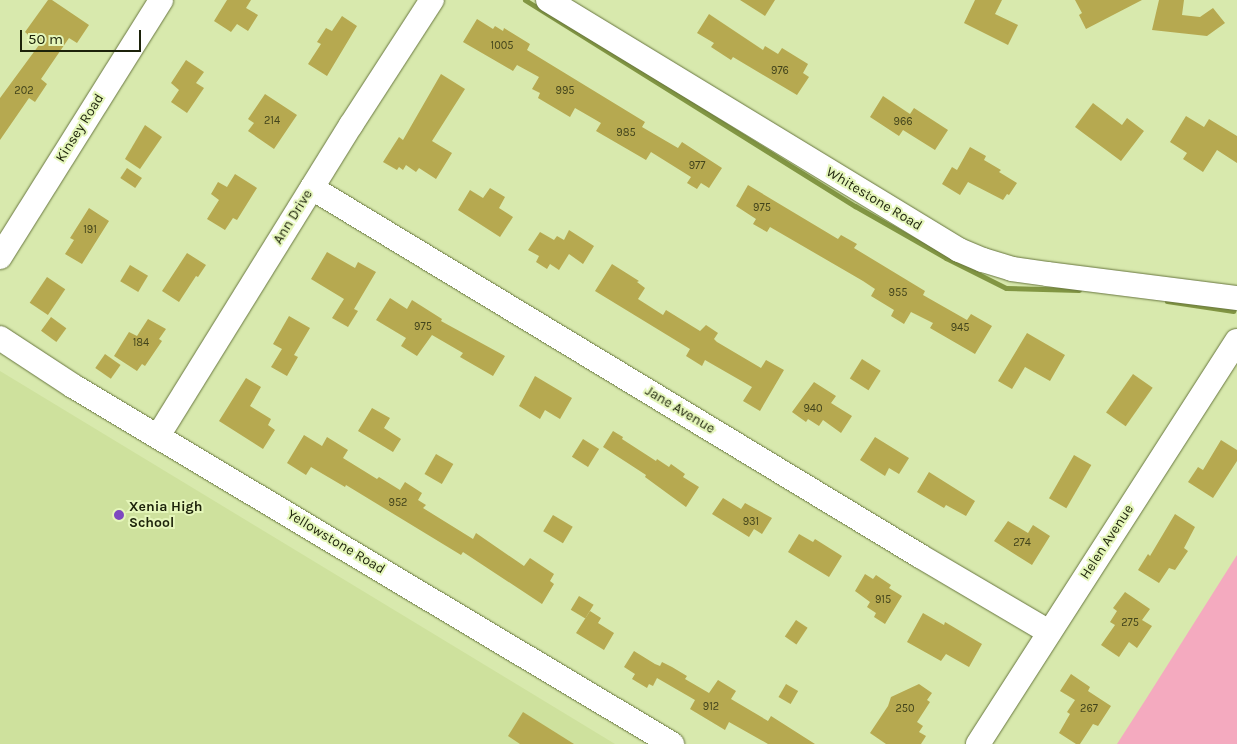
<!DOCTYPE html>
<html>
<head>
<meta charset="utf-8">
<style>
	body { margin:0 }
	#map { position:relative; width:1237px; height:744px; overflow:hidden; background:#d8e9ad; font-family:Karla,sans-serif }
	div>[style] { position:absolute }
	.built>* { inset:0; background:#cee19d }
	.green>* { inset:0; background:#f4aabf }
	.stream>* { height:5px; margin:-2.5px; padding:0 2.5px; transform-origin:2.5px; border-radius:2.5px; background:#829643 }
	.building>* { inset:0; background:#b6a950; transform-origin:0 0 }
	.roads { filter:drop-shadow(0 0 1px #68763f) drop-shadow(0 0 1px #68763f) }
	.minor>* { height:24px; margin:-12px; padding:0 12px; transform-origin:12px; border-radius:12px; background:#fff }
	.dots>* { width:14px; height:14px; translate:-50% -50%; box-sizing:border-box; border:2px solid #e5f6ba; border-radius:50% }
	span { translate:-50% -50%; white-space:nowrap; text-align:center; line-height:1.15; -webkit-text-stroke:4px #e5f6ba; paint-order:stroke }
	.number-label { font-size:11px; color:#42441c }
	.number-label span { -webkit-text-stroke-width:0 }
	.street-label { font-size:14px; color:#1c220a }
	.poi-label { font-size:14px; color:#1c220a; font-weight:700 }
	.left { translate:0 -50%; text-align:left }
	.scale { position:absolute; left:20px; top:30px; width:121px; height:22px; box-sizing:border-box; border:2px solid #1c220a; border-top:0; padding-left:6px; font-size:15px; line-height:18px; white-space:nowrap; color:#1c220a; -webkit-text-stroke:4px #e5f6ba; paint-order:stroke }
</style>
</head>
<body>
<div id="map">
	<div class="built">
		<i style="clip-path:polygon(0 371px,475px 659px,615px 744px,0 744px)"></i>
	</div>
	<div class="green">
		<i style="clip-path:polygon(1237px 555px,1237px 744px,1117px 744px,1146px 699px)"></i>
	</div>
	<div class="stream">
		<i style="left:525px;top:0;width:389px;rotate:32deg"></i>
		<i style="left:855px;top:206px;width:105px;rotate:29.7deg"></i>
		<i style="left:946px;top:258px;width:67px;rotate:26.6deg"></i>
		<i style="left:1006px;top:288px;width:73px;rotate:1.6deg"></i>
		<i style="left:1167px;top:301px;width:67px;rotate:8.6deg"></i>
	</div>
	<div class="building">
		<i style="clip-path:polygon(48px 0,52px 0,89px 25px,77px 43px,69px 38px,41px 79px,47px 84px,35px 102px,29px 98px,0 140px,0 98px,39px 45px,25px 32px)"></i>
		<i style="clip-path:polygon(227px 0,251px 0,246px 8px,258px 15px,248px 31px,237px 24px,231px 32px,214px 21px)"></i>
		<i style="clip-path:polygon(740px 0,775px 0,765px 16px)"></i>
		<i style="clip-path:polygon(975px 0,1002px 0,995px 14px,1018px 25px,1008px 45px,964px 23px)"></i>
		<i style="clip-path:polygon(1075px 0,1142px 0,1086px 29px,1079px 15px,1082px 13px)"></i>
		<i style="clip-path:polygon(1159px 0,1184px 0,1182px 15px,1200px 17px,1213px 8px,1225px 23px,1207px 36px,1152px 30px)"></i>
		<i style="clip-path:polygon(709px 14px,763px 50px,765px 46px,778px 54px,782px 48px,808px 64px,803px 73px,809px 77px,797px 95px,733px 57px,731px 60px,711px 47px,714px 43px,697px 33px)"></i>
		<i style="clip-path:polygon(342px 16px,357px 26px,327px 76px,308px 64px,321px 44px,317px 42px,326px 28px,332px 31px)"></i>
		<i style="clip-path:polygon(477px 19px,493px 29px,495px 26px,503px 31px,504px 28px,530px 44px,527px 50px,645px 122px,642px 127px,678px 148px,682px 142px,722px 168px,709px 188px,701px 183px,697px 189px,687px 183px,691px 177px,651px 152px,646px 160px,596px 131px,601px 123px,575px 108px,570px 117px,538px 98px,540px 93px,532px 89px,539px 77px,517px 65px,513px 71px,463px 42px)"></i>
		<i style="clip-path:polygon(186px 60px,204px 72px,196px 83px,204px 88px,187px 113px,171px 102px,179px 90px,171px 83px)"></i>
		<i style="clip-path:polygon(441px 74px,465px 89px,432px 141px,452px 153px,436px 179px,419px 168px,416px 172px,406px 165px,403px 170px,399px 167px,397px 170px,383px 162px,399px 137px,403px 140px)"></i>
		<i style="clip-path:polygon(265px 94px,297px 115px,274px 149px,248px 131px,254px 123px,248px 119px)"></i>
		<i style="clip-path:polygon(883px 96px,910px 114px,914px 108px,948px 130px,935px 150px,903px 130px,899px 136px,870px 117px)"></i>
		<i style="clip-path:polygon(1093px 103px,1122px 125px,1127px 118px,1144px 131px,1121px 161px,1075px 127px)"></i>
		<i style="clip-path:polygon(1186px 116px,1204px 127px,1209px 119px,1237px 136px,1237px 163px,1217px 150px,1203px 172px,1183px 159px,1187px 153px,1170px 142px)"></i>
		<i style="clip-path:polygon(145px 125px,162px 137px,140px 169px,125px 159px)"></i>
		<i style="clip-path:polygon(970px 147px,986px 156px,984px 160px,1001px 170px,999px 172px,1017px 183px,1009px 195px,1007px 194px,1003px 200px,968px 182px,960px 195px,942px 184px,952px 167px,957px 170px)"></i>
		<i style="left:127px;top:168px;width:18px;height:12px;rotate:34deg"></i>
		<i style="clip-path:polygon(235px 174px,257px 188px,237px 220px,233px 218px,225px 230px,207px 219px,219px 200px,211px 194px,218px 182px,227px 187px)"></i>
		<i style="clip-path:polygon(748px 185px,838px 239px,841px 235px,857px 244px,854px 248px,925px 291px,923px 295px,967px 320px,971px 314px,992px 326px,975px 354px,930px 328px,933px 323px,911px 312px,904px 324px,891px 316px,894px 310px,871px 296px,875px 289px,863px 281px,770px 227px,767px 232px,753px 224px,756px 219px,736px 206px)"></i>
		<i style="clip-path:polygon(490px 188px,505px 197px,499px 208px,513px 217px,500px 237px,458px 210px,470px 190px,483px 198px)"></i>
		<i style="clip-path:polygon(89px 208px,109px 221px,82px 264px,65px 254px,74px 240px,70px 238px)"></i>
		<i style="clip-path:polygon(569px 230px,594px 246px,583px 264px,569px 254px,559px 270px,550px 264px,547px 269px,536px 262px,539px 256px,528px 250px,540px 232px,554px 240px,557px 236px,564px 240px)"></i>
		<i style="clip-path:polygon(327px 252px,355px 268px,358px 262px,376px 272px,354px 309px,358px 311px,348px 327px,332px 318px,344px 299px,311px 279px)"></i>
		<i style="clip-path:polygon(187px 253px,206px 265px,198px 277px,196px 276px,179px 302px,162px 291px)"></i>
		<i style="clip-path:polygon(612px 264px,639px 281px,637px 282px,645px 288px,638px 299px,663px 315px,666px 310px,700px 331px,706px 325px,718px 333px,714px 339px,717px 342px,761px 368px,766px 360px,784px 370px,760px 411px,743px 401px,752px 387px,705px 360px,702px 366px,686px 356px,690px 349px,595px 291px)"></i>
		<i style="left:130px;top:265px;width:21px;height:19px;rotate:31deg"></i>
		<i style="left:47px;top:277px;width:22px;height:31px;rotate:34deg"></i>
		<i style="clip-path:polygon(390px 298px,407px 309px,412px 300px,442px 319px,441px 321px,505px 356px,493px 376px,460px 357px,463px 353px,432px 335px,417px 356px,401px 346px,406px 338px,376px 320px)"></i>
		<i style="clip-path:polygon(289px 316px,310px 328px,294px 355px,298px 357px,287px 376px,271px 367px,282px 349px,273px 344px)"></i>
		<i style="left:51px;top:317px;width:19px;height:17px;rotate:36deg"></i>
		<i style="clip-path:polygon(148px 319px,166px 329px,159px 339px,162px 341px,145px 366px,142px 364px,137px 371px,114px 356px,129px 332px,137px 336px)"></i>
		<i style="clip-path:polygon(1027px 333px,1065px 355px,1050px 381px,1025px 367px,1012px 389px,998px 381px)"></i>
		<i style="left:105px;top:354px;width:19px;height:17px;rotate:35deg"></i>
		<i style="left:862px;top:359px;width:22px;height:23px;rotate:32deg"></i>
		<i style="left:1133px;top:374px;width:24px;height:47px;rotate:35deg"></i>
		<i style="clip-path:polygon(535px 376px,572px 398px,560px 419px,545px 410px,540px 419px,519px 406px)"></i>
		<i style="clip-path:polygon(246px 378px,261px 387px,250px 406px,271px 419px,268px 425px,275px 430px,263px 449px,219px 421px)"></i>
		<i style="clip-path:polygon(814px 382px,836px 396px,831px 403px,852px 416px,841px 433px,823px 420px,819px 426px,808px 419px,806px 422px,792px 412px)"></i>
		<i style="clip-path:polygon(372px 408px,390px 418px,384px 428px,401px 439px,393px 452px,358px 431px)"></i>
		<i style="clip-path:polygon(613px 431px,623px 437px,622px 439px,656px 461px,657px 459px,669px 467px,671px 464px,685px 474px,683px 477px,699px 487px,686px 507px,645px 477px,646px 475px,603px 447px)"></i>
		<i style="clip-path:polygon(304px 435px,322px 446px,327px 437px,348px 450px,343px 458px,377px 479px,379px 477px,400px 490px,405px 482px,422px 493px,418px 500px,426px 505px,423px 508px,473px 539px,476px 533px,524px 566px,530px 558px,554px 574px,550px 581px,554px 584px,542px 604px,463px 552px,461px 555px,346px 485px,345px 487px,311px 467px,306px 475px,287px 463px)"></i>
		<i style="clip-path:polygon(875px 437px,909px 458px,899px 474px,889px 468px,885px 476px,860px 460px)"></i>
		<i style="left:583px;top:439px;width:19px;height:21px;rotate:32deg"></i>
		<i style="clip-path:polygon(1221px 440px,1237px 450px,1237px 461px,1213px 498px,1188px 482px,1198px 467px,1203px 470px)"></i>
		<i style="left:436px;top:454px;width:20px;height:23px;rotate:30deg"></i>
		<i style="left:1074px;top:455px;width:20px;height:50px;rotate:30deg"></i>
		<i style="clip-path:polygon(929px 472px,975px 501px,966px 516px,946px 505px,944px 508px,917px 492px)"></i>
		<i style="clip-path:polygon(723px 498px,741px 509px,745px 503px,772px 518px,762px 534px,754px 529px,749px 537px,712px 514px)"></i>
		<i style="clip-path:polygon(1175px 514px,1195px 527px,1184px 548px,1188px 551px,1175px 570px,1169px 568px,1159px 583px,1138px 570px,1148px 554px,1150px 556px)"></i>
		<i style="left:553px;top:515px;width:23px;height:19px;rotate:31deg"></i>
		<i style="clip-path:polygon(1008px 521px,1028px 533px,1033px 525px,1050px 536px,1032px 565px,994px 541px)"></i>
		<i style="clip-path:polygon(799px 534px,813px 542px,815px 539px,842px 556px,829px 577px,788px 552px)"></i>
		<i style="clip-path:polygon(865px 574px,873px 579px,876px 575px,891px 585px,889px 588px,902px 596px,885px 624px,874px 617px,876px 613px,867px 607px,870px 602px,855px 591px)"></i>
		<i style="clip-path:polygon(1125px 592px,1150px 609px,1142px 620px,1152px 626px,1137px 648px,1129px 642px,1119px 657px,1101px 645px,1115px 625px,1110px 622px,1117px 611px,1113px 608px)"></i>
		<i style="left:579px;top:596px;width:17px;height:16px;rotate:31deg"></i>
		<i style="clip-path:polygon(590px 611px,601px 618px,598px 623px,614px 633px,604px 650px,576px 633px)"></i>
		<i style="clip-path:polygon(923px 613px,944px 625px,945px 622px,982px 644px,969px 667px,946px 654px,941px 661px,907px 642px)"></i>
		<i style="left:796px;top:620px;width:14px;height:20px;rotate:34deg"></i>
		<i style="clip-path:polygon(634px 651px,655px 664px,660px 666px,662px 662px,672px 667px,687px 676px,685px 679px,709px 693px,718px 680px,736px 691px,731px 699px,768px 721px,771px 716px,815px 744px,768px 744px,729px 722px,725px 730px,690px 709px,695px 700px,657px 678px,653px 686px,649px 684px,647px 688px,632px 679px,635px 674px,624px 667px)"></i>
		<i style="clip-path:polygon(1071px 674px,1090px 687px,1088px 691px,1111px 706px,1098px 726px,1093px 724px,1080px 744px,1076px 744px,1059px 733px,1070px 714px,1067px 712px,1075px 700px,1060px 691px)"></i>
		<i style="left:786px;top:684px;width:14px;height:15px;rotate:30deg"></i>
		<i style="clip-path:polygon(919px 684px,932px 693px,927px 700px,930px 702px,917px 722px,923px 726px,919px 732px,926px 736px,921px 744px,886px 744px,870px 733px,888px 706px,891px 697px)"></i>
		<i style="clip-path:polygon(523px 712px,574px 744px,520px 744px,508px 736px)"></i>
	</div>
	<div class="roads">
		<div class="minor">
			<i style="left:548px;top:0;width:481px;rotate:31.3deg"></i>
			<i style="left:959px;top:250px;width:26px;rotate:23deg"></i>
			<i style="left:983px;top:260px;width:30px;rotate:17deg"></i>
			<i style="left:1012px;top:269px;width:35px;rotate:8deg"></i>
			<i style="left:1047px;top:274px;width:192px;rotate:7.2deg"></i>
			<i style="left:312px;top:188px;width:711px;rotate:31.18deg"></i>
			<i style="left:920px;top:556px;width:150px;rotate:30.5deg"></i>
			<i style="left:0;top:257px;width:303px;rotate:-57.9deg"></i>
			<i style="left:0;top:338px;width:87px;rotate:33.3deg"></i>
			<i style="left:73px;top:386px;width:698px;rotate:30.87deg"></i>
			<i style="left:158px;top:436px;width:366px;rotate:-58.2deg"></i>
			<i style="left:351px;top:125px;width:149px;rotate:-57.1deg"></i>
			<i style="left:978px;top:744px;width:479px;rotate:-57.3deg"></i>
		</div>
	</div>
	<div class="dots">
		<i style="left:119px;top:515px;background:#7e49c0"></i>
	</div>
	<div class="number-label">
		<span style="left:502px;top:46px">1005</span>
		<span style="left:780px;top:71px">976</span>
		<span style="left:24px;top:91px">202</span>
		<span style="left:565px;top:91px">995</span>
		<span style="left:272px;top:121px">214</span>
		<span style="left:903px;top:122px">966</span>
		<span style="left:626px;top:133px">985</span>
		<span style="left:697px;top:166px">977</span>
		<span style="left:762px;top:208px">975</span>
		<span style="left:90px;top:230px">191</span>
		<span style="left:898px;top:293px">955</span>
		<span style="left:423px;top:327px">975</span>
		<span style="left:960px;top:328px">945</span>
		<span style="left:141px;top:343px">184</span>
		<span style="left:813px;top:409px">940</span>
		<span style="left:398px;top:503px">952</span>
		<span style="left:751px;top:522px">931</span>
		<span style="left:1022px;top:543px">274</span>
		<span style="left:883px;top:600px">915</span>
		<span style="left:1130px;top:623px">275</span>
		<span style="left:711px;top:707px">912</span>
		<span style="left:905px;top:709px">250</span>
		<span style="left:1089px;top:709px">267</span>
	</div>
	<div class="street-label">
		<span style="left:80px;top:128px;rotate:-58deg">Kinsey Road</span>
		<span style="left:874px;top:199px;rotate:31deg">Whitestone Road</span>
		<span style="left:293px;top:217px;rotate:-58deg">Ann Drive</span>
		<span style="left:680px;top:410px;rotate:31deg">Jane Avenue</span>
		<span style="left:336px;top:542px;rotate:31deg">Yellowstone Road</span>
		<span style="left:1107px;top:542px;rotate:-57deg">Helen Avenue</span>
	</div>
	<div class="poi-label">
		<span class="left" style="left:129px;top:515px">Xenia High<br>School</span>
	</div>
	<div class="scale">50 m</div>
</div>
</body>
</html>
